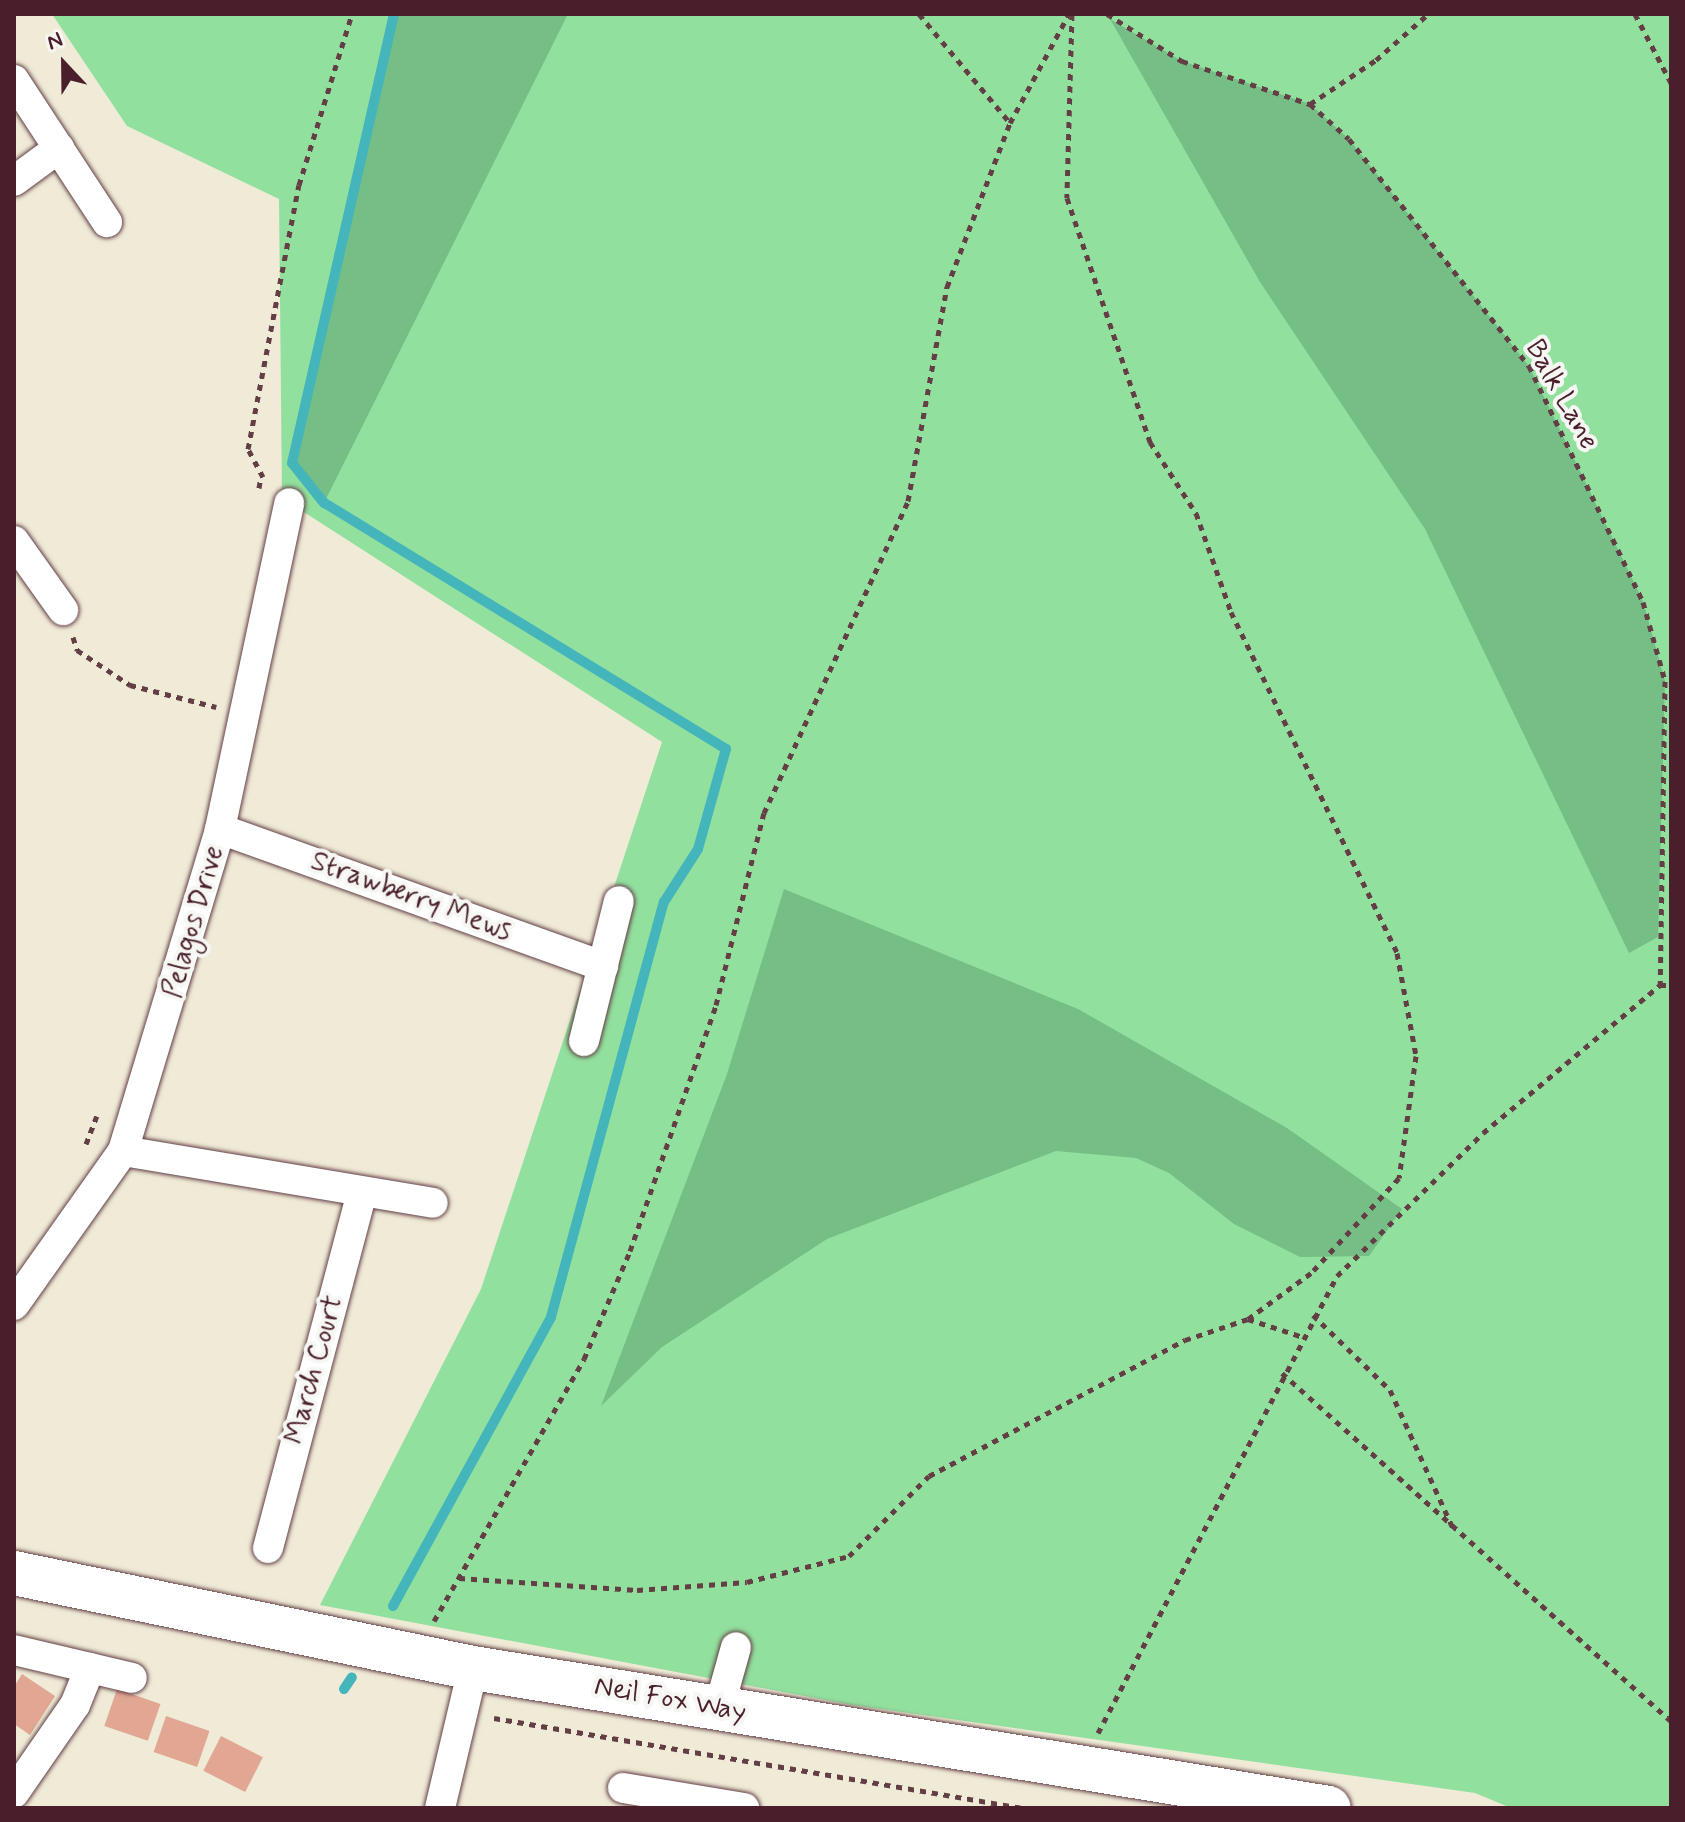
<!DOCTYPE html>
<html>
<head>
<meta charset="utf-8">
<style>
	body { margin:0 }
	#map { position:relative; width:1685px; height:1822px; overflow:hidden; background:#f0ebd7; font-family:Mynerve,sans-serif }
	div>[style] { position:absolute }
	.green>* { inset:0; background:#92e09e }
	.forest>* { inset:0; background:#75be85 }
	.stream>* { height:10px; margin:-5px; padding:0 5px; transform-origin:5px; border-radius:5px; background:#45b5bc }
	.building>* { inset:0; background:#e1a792; transform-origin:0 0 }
	.path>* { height:5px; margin-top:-2.5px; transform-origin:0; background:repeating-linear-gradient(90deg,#633e45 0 6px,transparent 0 12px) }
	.roads { filter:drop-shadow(0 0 2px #633e45) drop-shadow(0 0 2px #633e45) }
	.minor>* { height:30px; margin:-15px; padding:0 15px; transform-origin:15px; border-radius:15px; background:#fff }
	.primary>* { height:44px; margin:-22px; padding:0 22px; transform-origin:22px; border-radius:22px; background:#fff }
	span { translate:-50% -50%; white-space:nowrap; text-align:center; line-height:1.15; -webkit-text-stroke:8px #f6f6f2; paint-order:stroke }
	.street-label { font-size:28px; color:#4a1f2b }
	.frame { position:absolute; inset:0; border:16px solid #4a1f2b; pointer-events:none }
	.north { position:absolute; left:24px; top:24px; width:80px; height:80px; -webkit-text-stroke:6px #f6f6f2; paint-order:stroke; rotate:338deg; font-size:22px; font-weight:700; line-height:32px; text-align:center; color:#4a1f2b }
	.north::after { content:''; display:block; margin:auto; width:28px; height:36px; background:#4a1f2b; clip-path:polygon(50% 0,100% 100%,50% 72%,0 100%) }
</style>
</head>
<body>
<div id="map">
	<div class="green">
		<i style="clip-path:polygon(52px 14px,1671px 14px,1671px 1808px,1511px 1808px,1475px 1793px,852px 1705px,320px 1605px,481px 1289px,662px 742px,282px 498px,279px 199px,127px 126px)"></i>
	</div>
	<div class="forest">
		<i style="clip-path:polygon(394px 14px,568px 14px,324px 503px,298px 476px,292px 444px)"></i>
		<i style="clip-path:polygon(1110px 19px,1182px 61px,1310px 104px,1349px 139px,1529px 366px,1643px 601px,1665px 681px,1658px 937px,1629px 953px,1425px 529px,1260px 282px)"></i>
		<i style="clip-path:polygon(784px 889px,1078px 1009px,1287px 1128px,1402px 1209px,1369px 1256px,1300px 1257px,1234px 1224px,1169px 1173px,1136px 1158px,1056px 1151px,827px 1239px,662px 1347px,601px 1406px,727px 1074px)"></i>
	</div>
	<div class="stream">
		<i style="left:393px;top:1606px;width:329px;rotate:-61.3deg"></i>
		<i style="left:551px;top:1317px;width:430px;rotate:-74.8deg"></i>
		<i style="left:664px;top:902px;width:63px;rotate:-57.3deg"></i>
		<i style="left:698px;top:849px;width:104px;rotate:-74.4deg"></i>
		<i style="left:726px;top:749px;width:471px;rotate:-148.5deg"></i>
		<i style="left:324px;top:503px;width:51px;rotate:-128.7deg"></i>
		<i style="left:292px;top:463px;width:460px;rotate:-77.2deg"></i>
		<i style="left:344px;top:1689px;width:14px;rotate:-56deg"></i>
	</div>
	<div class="building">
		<i style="clip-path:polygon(22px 1674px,55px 1696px,30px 1735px,14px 1724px,14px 1687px)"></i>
		<i style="left:117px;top:1689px;width:46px;height:39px;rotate:19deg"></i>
		<i style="left:166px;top:1716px;width:46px;height:38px;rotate:19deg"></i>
		<i style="left:221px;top:1736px;width:47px;height:39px;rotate:27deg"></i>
	</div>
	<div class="path">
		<i style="left:919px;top:14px;width:142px;rotate:50.1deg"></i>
		<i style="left:1072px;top:14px;width:184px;rotate:91.6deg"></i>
		<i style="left:1067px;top:198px;width:258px;rotate:71.2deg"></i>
		<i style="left:1150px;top:442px;width:85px;rotate:57.1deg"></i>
		<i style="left:1196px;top:513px;width:105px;rotate:70.5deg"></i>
		<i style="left:1231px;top:612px;width:379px;rotate:64deg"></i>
		<i style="left:1397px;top:953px;width:105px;rotate:79.5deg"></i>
		<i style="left:1416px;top:1056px;width:123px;rotate:97.9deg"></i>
		<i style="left:1399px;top:1178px;width:129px;rotate:132.8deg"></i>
		<i style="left:1311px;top:1273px;width:78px;rotate:143.9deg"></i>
		<i style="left:1107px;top:14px;width:89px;rotate:32.1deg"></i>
		<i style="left:1182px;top:61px;width:135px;rotate:18.6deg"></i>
		<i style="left:1310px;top:104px;width:52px;rotate:41.9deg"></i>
		<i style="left:1349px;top:139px;width:290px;rotate:51.6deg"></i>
		<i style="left:1529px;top:366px;width:262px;rotate:64.2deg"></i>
		<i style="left:1643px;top:602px;width:82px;rotate:74.4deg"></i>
		<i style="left:1665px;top:681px;width:304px;rotate:90.9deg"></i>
		<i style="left:1635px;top:14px;width:78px;rotate:62.4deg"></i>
		<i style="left:1310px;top:104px;width:79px;rotate:-33.7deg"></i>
		<i style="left:1376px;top:60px;width:69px;rotate:-41.5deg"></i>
		<i style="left:263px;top:477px;width:32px;rotate:-118deg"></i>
		<i style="left:248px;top:449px;width:269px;rotate:-79.1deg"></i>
		<i style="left:299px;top:185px;width:179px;rotate:-72.8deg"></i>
		<i style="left:259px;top:488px;width:12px;rotate:-81deg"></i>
		<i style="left:73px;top:637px;width:14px;rotate:73deg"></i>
		<i style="left:77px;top:650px;width:64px;rotate:33.4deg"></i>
		<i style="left:130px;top:685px;width:89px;rotate:14.3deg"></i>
		<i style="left:1660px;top:985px;width:11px"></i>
		<i style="left:86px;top:1144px;width:30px;rotate:-69deg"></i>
		<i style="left:1313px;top:1315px;width:107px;rotate:44.2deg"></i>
		<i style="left:1390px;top:1390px;width:152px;rotate:65.5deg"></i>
		<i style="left:1282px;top:1373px;width:522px;rotate:41.82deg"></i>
		<i style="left:459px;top:1578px;width:178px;rotate:3.9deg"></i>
		<i style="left:637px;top:1590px;width:110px;rotate:-4.2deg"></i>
		<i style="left:747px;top:1582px;width:105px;rotate:-14.3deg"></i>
		<i style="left:849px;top:1556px;width:113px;rotate:-45deg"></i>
		<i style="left:929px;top:1476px;width:290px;rotate:-28deg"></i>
		<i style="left:1185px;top:1340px;width:66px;rotate:-18.4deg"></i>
		<i style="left:1248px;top:1319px;width:55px;rotate:18.1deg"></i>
		<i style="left:434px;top:1621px;width:302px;rotate:-60.2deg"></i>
		<i style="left:584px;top:1359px;width:117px;rotate:-66.9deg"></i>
		<i style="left:630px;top:1251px;width:261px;rotate:-70.7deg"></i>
		<i style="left:716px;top:1005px;width:198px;rotate:-76deg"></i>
		<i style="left:764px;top:813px;width:344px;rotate:-65.2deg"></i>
		<i style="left:908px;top:501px;width:218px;rotate:-79.7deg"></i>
		<i style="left:947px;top:287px;width:176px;rotate:-69deg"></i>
		<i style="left:1010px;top:123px;width:124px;rotate:-61.6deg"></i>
		<i style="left:494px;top:1718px;width:537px;rotate:9.66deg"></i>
		<i style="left:1098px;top:1733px;width:516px;rotate:-62.39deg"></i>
		<i style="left:1337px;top:1276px;width:204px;rotate:-44.4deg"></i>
		<i style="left:1483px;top:1133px;width:231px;rotate:-39.9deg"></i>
	</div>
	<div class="roads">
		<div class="minor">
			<i style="left:14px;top:80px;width:170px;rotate:56.8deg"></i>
			<i style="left:14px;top:181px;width:56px;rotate:-36.3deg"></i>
			<i style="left:14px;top:541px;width:85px;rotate:54.6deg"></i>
			<i style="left:220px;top:829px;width:407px;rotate:19.7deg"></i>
			<i style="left:584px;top:1041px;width:144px;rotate:-76deg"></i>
			<i style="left:123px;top:1151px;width:314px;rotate:9.5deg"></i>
			<i style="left:14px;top:1305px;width:189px;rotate:-54.7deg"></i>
			<i style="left:123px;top:1151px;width:336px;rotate:-73.2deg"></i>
			<i style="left:220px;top:829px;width:333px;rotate:-78deg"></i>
			<i style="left:268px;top:1548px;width:368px;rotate:-75.2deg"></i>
			<i style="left:14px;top:1650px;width:121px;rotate:13.3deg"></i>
			<i style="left:719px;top:1708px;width:63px;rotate:-74.4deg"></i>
			<i style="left:623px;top:1788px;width:123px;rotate:9.4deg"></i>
			<i style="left:14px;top:1793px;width:107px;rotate:-55.3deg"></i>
			<i style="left:75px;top:1705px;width:40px;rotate:-68deg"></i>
			<i style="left:440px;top:1808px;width:144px;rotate:-76.7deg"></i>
		</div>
		<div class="primary">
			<i style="left:14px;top:1573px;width:469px;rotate:11.7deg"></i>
			<i style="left:473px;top:1668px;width:867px;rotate:9.29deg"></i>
		</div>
	</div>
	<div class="street-label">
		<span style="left:1561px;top:395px;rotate:61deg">Balk Lane</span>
		<span style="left:411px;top:897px;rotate:20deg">Strawberry Mews</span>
		<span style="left:194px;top:922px;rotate:-74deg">Pelagos Drive</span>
		<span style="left:315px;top:1370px;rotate:-75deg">March Court</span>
		<span style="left:670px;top:1700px;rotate:10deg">Neil Fox Way</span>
	</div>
	<div class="frame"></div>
	<div class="north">N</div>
</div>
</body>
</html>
